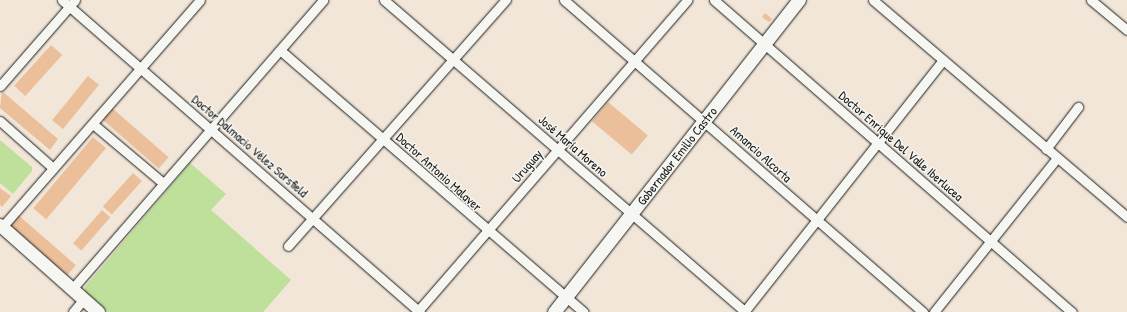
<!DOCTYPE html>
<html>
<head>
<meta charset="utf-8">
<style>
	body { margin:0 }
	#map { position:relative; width:1127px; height:312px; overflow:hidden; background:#f2e6d8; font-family:"Patrick Hand",sans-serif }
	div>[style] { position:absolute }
	.green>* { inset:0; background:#bee09a }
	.building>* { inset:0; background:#eabf9a; transform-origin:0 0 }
	.roads { filter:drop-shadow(0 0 1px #1c1c1c) drop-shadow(0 0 1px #1c1c1c) }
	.street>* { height:9px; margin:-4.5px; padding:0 4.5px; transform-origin:4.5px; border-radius:4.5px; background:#f6f6f2 }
	.secondary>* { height:13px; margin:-6.5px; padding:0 6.5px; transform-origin:6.5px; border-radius:6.5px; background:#f6f6f2 }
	span { translate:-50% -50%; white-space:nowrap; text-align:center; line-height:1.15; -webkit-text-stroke:3px #f6f6f2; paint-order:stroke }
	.street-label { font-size:13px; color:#1c1c1c }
</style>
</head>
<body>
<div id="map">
	<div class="green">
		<i style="clip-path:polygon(0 140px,32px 167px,32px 171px,13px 194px,0 183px)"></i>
		<i style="clip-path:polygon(190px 163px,226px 194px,211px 210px,291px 280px,263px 312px,108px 312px,85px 293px,85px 287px)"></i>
	</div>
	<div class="building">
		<i style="clip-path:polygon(765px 13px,772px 19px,769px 22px,762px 17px)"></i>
		<i style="left:51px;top:45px;width:15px;height:55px;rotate:42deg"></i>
		<i style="left:88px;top:76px;width:14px;height:57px;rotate:39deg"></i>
		<i style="clip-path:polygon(2px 91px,58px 139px,50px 150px,0 108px)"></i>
		<i style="left:608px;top:102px;width:52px;height:25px;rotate:40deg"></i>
		<i style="left:112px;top:108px;width:75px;height:15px;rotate:41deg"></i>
		<i style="left:93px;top:137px;width:17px;height:93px;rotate:40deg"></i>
		<i style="left:133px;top:173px;width:12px;height:45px;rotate:42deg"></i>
		<i style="clip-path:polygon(0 188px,11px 196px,2px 207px,0 205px)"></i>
		<i style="left:102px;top:210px;width:11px;height:44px;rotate:41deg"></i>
		<i style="left:17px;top:214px;width:78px;height:15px;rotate:41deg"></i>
	</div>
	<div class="roads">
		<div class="street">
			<i style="left:62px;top:0;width:475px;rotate:41.1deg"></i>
			<i style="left:384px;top:0;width:477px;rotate:40.8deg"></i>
			<i style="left:564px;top:0;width:476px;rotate:41deg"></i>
			<i style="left:714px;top:0;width:475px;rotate:41.1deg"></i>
			<i style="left:873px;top:0;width:334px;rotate:40.5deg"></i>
			<i style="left:1091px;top:0;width:47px;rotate:39.8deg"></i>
			<i style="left:280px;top:50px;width:401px;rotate:40.8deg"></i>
			<i style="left:0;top:86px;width:114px;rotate:-48.9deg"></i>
			<i style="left:0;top:121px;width:71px;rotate:41.6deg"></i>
			<i style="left:93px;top:124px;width:92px;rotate:40.1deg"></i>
			<i style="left:1046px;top:149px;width:53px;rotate:-52.7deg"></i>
			<i style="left:2px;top:227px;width:301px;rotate:-48.9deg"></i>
			<i style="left:288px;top:246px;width:329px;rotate:-48.5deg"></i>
			<i style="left:72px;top:289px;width:383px;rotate:-49deg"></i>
			<i style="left:73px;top:312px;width:17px;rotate:-50deg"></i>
			<i style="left:417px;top:312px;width:413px;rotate:-49.1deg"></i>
			<i style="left:744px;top:312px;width:321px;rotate:-51.7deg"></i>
			<i style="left:934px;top:312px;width:197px;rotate:-51.4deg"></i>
		</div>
		<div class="secondary">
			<i style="left:0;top:225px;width:131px;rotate:41.6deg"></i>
			<i style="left:554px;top:312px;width:397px;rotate:-51.9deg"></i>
		</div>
	</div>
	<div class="street-label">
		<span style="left:250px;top:146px;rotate:41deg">Doctor Dalmacio Vélez Sarsfield</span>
		<span style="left:573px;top:146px;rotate:41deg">José María Moreno</span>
		<span style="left:901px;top:146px;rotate:41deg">Doctor Enrique Del Valle Iberlucea</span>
		<span style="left:761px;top:154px;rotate:42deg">Amancio Alcorta</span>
		<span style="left:677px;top:156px;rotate:-52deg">Gobernador Emilio Castro</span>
		<span style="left:527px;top:166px;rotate:-49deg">Uruguay</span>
		<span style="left:439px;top:172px;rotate:42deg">Doctor Antonio Malaver</span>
	</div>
</div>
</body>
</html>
